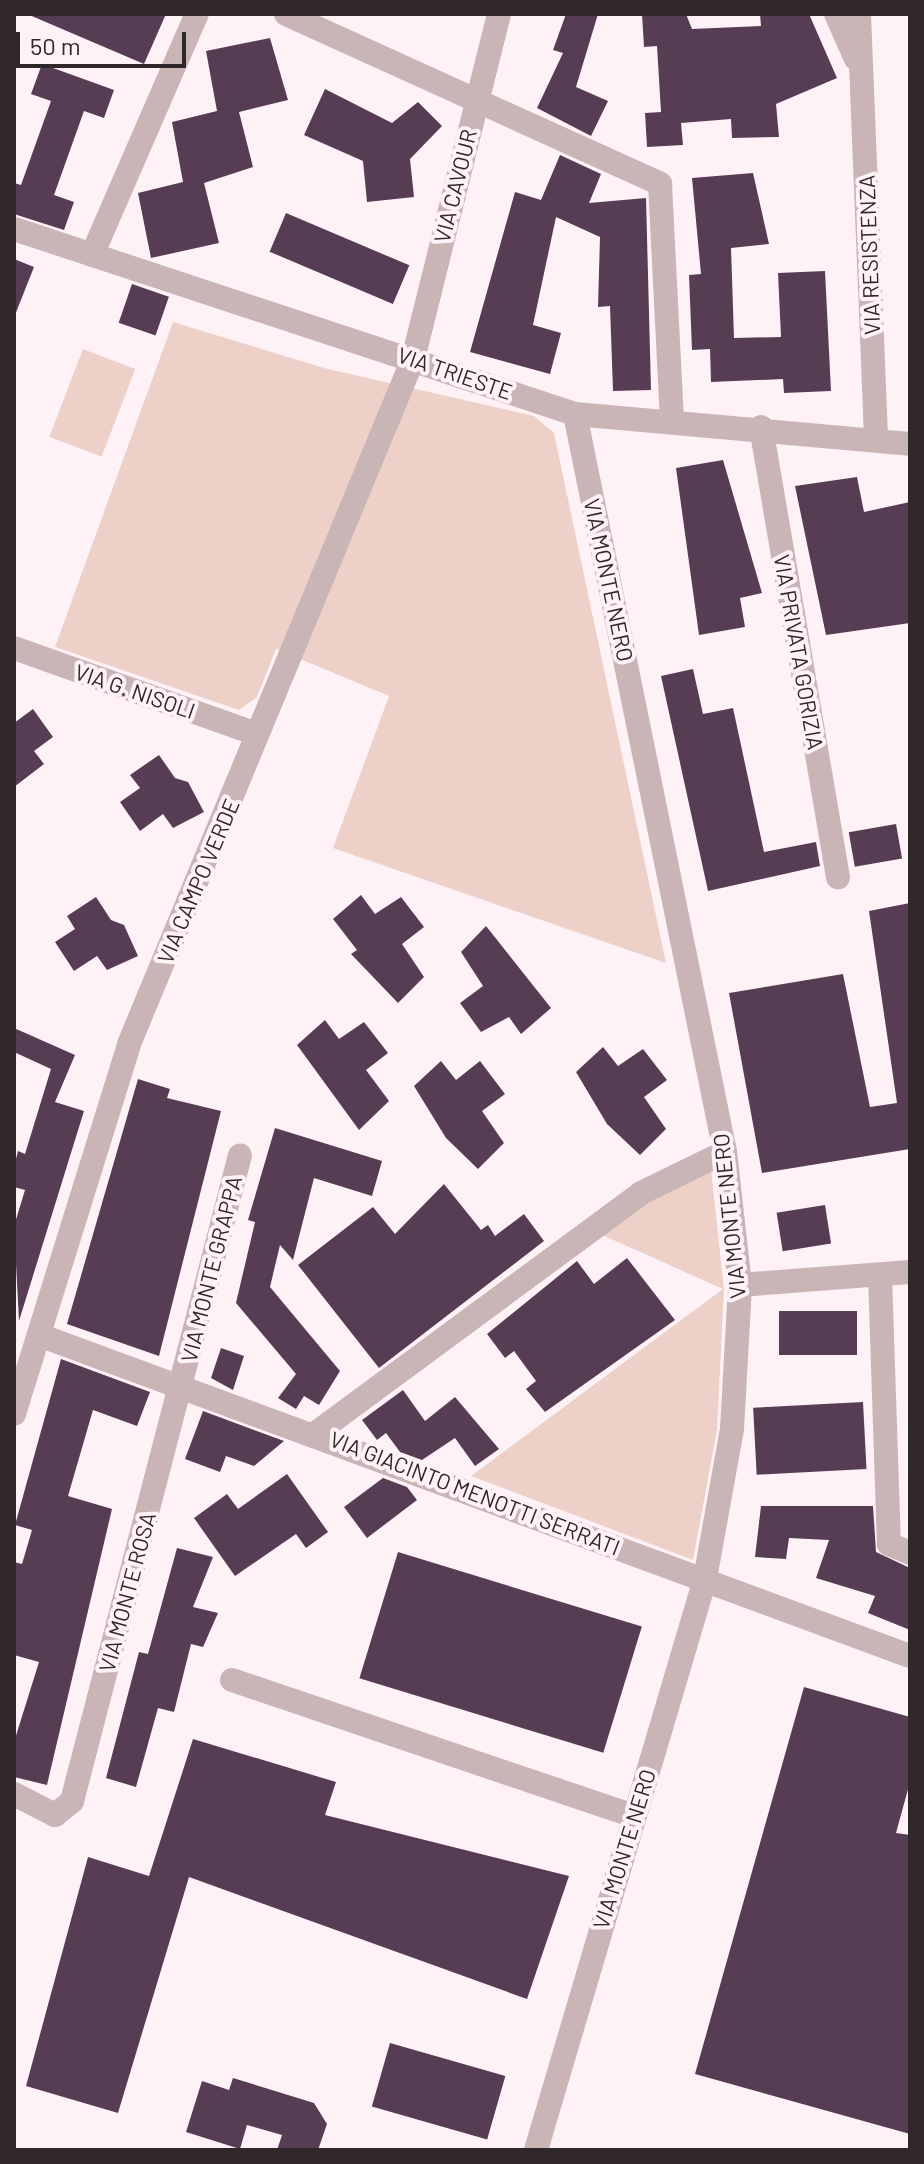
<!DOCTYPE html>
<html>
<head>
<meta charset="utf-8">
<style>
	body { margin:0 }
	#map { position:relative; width:924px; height:2164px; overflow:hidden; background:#fff2f7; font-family:Barlow,sans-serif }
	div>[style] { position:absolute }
	.green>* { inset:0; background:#edd1c9; transform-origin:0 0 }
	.building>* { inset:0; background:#573d54; transform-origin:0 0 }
	.street>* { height:24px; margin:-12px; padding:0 12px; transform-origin:12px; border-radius:12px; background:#c9b5b6 }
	span { translate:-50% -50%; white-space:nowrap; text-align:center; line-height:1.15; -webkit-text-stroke:8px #fff2f7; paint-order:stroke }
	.street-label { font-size:22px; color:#2f272a }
	.frame { position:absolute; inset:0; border:16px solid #2f272a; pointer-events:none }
	.scale { position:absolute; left:16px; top:32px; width:170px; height:36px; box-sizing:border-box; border:4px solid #2f272a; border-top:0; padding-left:10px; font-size:24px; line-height:28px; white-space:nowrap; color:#2f272a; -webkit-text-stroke:6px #fff2f7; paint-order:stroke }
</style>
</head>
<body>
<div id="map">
	<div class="green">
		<i style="clip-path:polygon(173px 322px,324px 368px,534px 416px,554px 433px,666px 963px,333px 848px,389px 696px,276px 649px,257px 697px,239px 710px,55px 647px)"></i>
		<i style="left:83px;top:349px;width:56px;height:94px;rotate:21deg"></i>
		<i style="clip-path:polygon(710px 1160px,724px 1289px,717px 1430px,693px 1560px,471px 1476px,723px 1289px,591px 1230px)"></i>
	</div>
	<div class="building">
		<i style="clip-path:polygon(27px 14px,166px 14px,144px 64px)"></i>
		<i style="clip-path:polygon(566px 14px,598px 14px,576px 87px,608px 101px,591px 136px,537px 108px,563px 53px,553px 50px)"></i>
		<i style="clip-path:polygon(642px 14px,686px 14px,692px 29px,761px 26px,760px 14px,809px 14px,837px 78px,776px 104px,779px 137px,732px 138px,731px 119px,681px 123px,683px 145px,647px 147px,645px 113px,661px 112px,657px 46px,644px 47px)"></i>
		<i style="clip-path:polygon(270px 38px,288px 100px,239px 112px,253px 167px,204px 183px,219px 243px,151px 258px,138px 193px,183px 182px,172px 122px,217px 111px,206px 51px)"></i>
		<i style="clip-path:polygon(42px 64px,114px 90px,104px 118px,84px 111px,54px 195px,74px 202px,64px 230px,14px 214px,14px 183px,21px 185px,51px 101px,31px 94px)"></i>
		<i style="clip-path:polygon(325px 89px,392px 123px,418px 102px,442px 126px,410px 159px,414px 197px,367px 202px,363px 161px,304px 135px)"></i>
		<i style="clip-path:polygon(560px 155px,601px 174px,589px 203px,646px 198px,651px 390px,613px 391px,610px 306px,598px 307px,600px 237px,556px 217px,533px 325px,561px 333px,550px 374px,470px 352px,515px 192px,541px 200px)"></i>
		<i style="clip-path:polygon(753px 173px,769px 244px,731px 248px,734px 338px,781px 337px,778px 273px,825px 271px,831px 391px,784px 393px,783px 379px,711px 382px,710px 349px,692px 350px,689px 275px,701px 274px,692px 178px)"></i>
		<i style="left:286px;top:213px;width:134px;height:42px;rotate:23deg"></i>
		<i style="clip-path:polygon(14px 259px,34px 267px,15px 315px,14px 315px)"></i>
		<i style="left:132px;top:284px;width:39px;height:41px;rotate:19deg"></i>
		<i style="clip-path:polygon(723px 460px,762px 593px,740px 598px,745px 627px,699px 635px,676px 468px)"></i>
		<i style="clip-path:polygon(857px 477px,864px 512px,910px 502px,910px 623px,826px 635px,795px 486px)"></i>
		<i style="clip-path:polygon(693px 669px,703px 714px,733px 708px,764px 852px,816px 842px,820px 866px,708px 891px,661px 676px)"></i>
		<i style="clip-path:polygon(33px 709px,53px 737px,34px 751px,44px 764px,14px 787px,14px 723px)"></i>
		<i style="clip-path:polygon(159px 755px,175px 778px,188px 782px,204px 812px,173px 828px,163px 814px,140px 831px,120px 802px,140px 788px,130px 775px)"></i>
		<i style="left:896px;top:824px;width:35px;height:48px;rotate:80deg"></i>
		<i style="clip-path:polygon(361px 895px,375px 914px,401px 897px,424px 927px,402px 944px,424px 977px,398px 1003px,351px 954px,357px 950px,333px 919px)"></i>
		<i style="clip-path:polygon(96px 897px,111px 920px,124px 925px,138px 956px,107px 970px,97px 956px,74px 971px,55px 942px,75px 929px,67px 916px)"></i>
		<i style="clip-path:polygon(910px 903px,910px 1149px,762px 1173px,729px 993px,843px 974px,870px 1107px,897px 1103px,869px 911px)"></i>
		<i style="clip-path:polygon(486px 926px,551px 1008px,521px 1034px,509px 1017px,481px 1032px,460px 1003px,483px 986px,461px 952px)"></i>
		<i style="clip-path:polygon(325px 1020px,339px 1039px,364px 1022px,388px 1053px,366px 1070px,389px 1101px,359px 1130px,297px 1045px)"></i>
		<i style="clip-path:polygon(14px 1028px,75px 1055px,55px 1102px,84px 1111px,19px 1321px,14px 1226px,25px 1190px,14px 1187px,14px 1167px,18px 1151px,25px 1154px,51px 1069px,14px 1052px)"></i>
		<i style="clip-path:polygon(603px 1047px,618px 1066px,643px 1049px,667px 1080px,644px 1097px,666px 1129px,640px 1155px,607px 1124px,576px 1072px)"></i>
		<i style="clip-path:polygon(441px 1061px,456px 1080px,480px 1061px,505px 1094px,482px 1111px,504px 1143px,478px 1169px,446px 1138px,414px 1086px)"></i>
		<i style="clip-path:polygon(138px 1079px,170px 1089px,167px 1098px,221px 1111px,159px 1356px,67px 1324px)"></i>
		<i style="clip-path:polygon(275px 1128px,382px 1161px,372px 1196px,314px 1178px,293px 1260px,280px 1245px,270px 1287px,340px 1371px,319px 1405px,304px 1396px,296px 1409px,278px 1398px,296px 1374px,236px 1303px,255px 1222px,248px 1220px)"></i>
		<i style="clip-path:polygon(444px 1184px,481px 1230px,488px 1225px,495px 1236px,524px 1214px,544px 1241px,379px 1368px,298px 1265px,373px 1207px,395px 1234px)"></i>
		<i style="left:825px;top:1205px;width:39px;height:49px;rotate:81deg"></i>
		<i style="clip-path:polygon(627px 1258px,675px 1320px,545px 1412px,526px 1389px,536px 1381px,514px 1351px,505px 1358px,487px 1334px,577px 1261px,594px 1284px)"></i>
		<i style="left:779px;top:1311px;width:78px;height:44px"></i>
		<i style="clip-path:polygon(221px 1348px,244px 1356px,233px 1390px,211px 1378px)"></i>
		<i style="clip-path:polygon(61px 1359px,150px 1392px,137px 1426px,93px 1410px,68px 1496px,112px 1509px,47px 1785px,14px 1777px,14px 1742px,39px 1662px,14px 1655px,14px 1562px,22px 1564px,32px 1530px,15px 1525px)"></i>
		<i style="clip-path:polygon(403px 1390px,425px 1421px,455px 1397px,499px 1449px,475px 1466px,455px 1438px,422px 1460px,400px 1452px,386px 1433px,377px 1440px,362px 1420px)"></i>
		<i style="left:863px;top:1402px;width:67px;height:110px;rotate:87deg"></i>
		<i style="clip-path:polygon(203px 1411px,284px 1441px,254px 1466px,226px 1456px,220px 1472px,185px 1459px)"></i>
		<i style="clip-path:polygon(287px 1474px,328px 1532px,306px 1548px,296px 1534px,235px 1576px,194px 1518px,227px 1494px,238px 1509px)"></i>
		<i style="clip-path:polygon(383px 1478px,407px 1487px,417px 1500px,367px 1538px,344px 1507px)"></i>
		<i style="clip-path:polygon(761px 1506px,873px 1506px,876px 1552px,910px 1568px,910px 1630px,868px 1613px,875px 1596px,816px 1578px,829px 1540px,789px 1538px,786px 1559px,755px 1557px)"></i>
		<i style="clip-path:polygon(177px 1548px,213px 1557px,193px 1607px,218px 1613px,203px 1647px,191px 1644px,174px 1712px,158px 1708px,136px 1787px,106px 1778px,139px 1652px,148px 1654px)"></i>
		<i style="left:398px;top:1552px;width:255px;height:132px;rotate:17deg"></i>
		<i style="clip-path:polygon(804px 1687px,910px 1717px,910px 1782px,896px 1833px,910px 1835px,910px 2134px,695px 2074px)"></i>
		<i style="clip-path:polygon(193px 1739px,336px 1782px,325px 1815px,569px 1876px,527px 1999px,189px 1877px,118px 2113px,26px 2086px,88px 1857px,149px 1876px)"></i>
		<i style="left:390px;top:2043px;width:120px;height:66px;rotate:16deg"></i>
		<i style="clip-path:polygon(233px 2078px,314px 2103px,327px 2124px,318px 2150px,277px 2150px,282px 2135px,247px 2125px,240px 2149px,186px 2132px,202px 2081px,229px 2090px)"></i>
	</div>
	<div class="street">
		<i style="left:286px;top:14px;width:411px;rotate:24.4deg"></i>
		<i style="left:660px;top:184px;width:236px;rotate:87.1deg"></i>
		<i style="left:836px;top:14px;width:49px;rotate:66deg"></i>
		<i style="left:859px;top:14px;width:423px;rotate:87.7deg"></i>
		<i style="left:14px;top:229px;width:591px;rotate:18.25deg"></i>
		<i style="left:575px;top:414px;width:336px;rotate:5.1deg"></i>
		<i style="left:92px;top:255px;width:263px;rotate:-66.5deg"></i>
		<i style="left:761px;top:427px;width:457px;rotate:80.3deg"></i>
		<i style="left:14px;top:648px;width:258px;rotate:19.5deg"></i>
		<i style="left:880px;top:1275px;width:269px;rotate:88.1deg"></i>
		<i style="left:889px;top:1544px;width:23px;rotate:23deg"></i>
		<i style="left:740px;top:1285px;width:170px;rotate:-4.4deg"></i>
		<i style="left:39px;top:1335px;width:928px;rotate:20.23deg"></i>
		<i style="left:14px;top:1414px;width:387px;rotate:-72.7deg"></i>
		<i style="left:129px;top:1044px;width:742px;rotate:-67.48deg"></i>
		<i style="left:413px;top:359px;width:356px;rotate:-76deg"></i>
		<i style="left:316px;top:1433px;width:404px;rotate:-36.4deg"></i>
		<i style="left:641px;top:1193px;width:93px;rotate:-26deg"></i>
		<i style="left:232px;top:1680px;width:424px;rotate:18.7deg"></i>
		<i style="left:14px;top:1794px;width:46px;rotate:27.1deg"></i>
		<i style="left:55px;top:1815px;width:22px;rotate:-39deg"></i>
		<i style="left:72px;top:1801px;width:667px;rotate:-75.42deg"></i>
		<i style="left:536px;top:2150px;width:595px;rotate:-73.51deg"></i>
		<i style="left:705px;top:1579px;width:152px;rotate:-79.8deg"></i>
		<i style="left:732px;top:1429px;width:144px;rotate:-86.8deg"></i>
		<i style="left:740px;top:1285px;width:134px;rotate:-96.4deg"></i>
		<i style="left:725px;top:1152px;width:753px;rotate:-101.49deg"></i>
	</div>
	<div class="street-label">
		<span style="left:455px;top:186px;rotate:-76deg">VIA CAVOUR</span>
		<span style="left:869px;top:255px;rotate:-92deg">VIA RESISTENZA</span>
		<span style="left:455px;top:373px;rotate:19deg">VIA TRIESTE</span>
		<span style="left:609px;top:580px;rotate:78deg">VIA MONTE NERO</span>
		<span style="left:799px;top:652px;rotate:80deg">VIA PRIVATA GORIZIA</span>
		<span style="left:135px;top:691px;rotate:19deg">VIA G. NISOLI</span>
		<span style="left:198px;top:881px;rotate:-67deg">VIA CAMPO VERDE</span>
		<span style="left:729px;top:1216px;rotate:-96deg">VIA MONTE NERO</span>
		<span style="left:211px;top:1269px;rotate:-76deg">VIA MONTE GRAPPA</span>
		<span style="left:475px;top:1493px;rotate:21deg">VIA GIACINTO MENOTTI SERRATI</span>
		<span style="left:127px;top:1592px;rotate:-75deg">VIA MONTE ROSA</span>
		<span style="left:624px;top:1849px;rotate:-73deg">VIA MONTE NERO</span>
	</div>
	<div class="frame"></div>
	<div class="scale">50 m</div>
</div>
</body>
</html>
